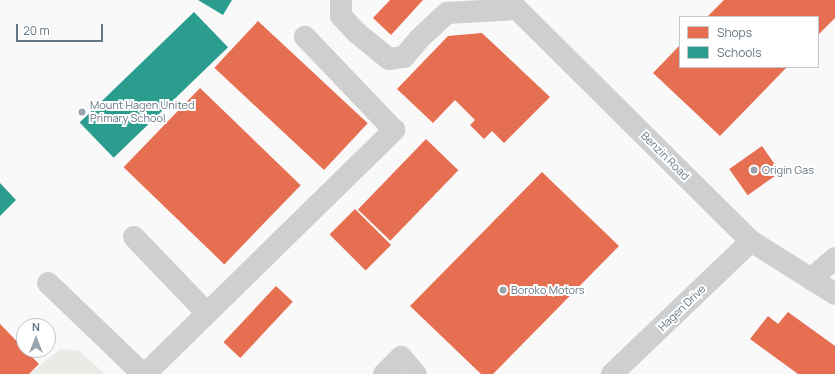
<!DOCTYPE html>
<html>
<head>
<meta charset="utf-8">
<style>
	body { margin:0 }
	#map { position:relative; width:835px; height:374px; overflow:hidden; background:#f9f9f9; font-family:Manrope,sans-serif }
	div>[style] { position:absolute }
	.green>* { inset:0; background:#e8ebe6 }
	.shops>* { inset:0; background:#e76f51; transform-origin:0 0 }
	.schools>* { inset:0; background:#2a9d8f; transform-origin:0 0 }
	.minor>* { height:22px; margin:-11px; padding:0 11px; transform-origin:11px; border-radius:11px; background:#cecfd0 }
	.dots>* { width:11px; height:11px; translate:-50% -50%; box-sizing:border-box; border:2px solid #fff; border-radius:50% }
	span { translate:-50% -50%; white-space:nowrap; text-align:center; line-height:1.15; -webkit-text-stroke:4px #fff; paint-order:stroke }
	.poi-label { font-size:11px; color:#657683 }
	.left { translate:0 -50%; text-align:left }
	.street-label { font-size:11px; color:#657683 }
	.legend { position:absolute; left:679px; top:16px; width:140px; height:52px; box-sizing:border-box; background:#fff; border:1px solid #c1c8cd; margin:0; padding:5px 7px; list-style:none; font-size:12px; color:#657683 }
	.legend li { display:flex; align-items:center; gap:8px; height:20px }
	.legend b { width:20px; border:1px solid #c1c8cd }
	.north { position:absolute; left:16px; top:318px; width:40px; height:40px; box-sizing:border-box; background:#fff; border:1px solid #c1c8cd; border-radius:50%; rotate:0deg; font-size:11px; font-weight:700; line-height:16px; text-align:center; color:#657683 }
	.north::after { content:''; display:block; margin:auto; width:14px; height:18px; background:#99a4ac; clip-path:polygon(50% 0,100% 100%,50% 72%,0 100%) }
	.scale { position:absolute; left:16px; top:24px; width:87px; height:18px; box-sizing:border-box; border:2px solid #657683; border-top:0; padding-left:5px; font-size:12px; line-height:14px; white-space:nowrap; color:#657683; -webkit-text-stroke:3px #fff; paint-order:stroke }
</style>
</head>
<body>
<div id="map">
	<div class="green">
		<i style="clip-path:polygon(60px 349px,78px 350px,105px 374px,30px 374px)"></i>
	</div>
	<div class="shops">
		<i style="clip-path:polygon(390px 0,423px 0,391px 35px,373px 18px)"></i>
		<i style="clip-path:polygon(724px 0,835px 0,835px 18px,818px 35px,818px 17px,707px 17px)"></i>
		<i style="left:258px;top:21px;width:150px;height:64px;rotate:43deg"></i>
		<i style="clip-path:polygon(482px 33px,550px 97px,504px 143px,492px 131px,484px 139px,470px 125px,475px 120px,455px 100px,433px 123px,397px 89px,448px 36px)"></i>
		<i style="clip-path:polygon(680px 45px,680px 67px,787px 67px,720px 136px,653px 73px)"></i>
		<i style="left:200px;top:88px;width:140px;height:110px;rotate:44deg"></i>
		<i style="left:426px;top:139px;width:45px;height:98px;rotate:44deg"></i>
		<i style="left:762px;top:146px;width:32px;height:40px;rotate:55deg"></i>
		<i style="clip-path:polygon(542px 172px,619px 246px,493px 374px,481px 374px,410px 306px)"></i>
		<i style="left:355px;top:209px;width:51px;height:36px;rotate:45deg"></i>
		<i style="left:276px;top:286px;width:23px;height:77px;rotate:43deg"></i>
		<i style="clip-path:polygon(788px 312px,835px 346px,835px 374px,798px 374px,750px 339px,768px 316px,778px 324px)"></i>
		<i style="clip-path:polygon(0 324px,39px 364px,29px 374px,0 374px)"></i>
	</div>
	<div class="schools">
		<i style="clip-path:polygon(198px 0,232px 0,223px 15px)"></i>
		<i style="left:194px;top:12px;width:49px;height:159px;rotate:46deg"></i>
		<i style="clip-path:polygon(0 183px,16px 200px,0 216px)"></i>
	</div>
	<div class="minor">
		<i style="left:341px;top:0;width:16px;rotate:90deg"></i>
		<i style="left:341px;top:16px;width:23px;rotate:47deg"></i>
		<i style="left:357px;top:33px;width:41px;rotate:39.1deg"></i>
		<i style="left:389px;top:59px;width:15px;rotate:-8deg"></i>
		<i style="left:404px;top:57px;width:23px;rotate:-50deg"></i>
		<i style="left:419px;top:39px;width:38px;rotate:-43deg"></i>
		<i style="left:447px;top:13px;width:70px;rotate:-3.3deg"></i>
		<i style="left:508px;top:0;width:342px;rotate:44.8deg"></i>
		<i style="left:751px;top:241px;width:99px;rotate:32.2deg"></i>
		<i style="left:134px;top:237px;width:105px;rotate:46.2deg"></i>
		<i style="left:811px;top:279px;width:32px;rotate:-41deg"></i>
		<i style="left:48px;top:283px;width:132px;rotate:43.8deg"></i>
		<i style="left:145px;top:374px;width:349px;rotate:-44.4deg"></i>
		<i style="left:394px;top:130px;width:129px;rotate:-133.7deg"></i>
		<i style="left:384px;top:374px;width:24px;rotate:-45deg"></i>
		<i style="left:401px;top:357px;width:23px;rotate:49deg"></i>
		<i style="left:612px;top:374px;width:192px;rotate:-43.7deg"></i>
	</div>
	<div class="dots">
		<i style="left:82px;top:112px;background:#99a4ac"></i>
		<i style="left:754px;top:170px;background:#99a4ac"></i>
		<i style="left:503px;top:290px;background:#99a4ac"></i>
	</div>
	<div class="poi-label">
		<span class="left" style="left:90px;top:112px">Mount Hagen United<br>Primary School</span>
		<span class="left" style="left:762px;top:170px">Origin Gas</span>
		<span class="left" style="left:511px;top:290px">Boroko Motors</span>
	</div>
	<div class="street-label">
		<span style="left:665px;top:156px;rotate:45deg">Benzin Road</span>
		<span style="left:682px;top:308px;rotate:-44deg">Hagen Drive</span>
	</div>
	<ul class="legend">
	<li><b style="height:11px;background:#e76f51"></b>Shops</li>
	<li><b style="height:11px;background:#2a9d8f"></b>Schools</li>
	</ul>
	<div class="north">N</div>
	<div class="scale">20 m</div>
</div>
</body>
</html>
